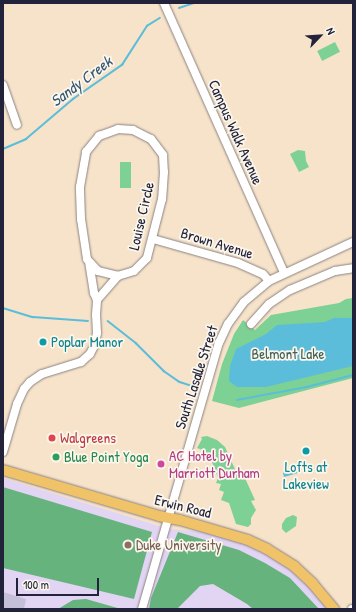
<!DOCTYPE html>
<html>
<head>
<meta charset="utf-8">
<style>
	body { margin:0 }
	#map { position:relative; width:356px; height:612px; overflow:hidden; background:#f6e3ca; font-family:"Patrick Hand",sans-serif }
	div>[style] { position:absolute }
	.built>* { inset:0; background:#e2d4f3 }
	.industrial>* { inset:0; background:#c5c0da }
	.green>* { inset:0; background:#7dd194; transform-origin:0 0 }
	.forest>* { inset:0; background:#66b37e }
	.water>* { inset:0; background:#5bbdda }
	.stream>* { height:1.5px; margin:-0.75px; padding:0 0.75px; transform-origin:0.75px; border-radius:0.75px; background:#5bbdda }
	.roads { filter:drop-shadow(0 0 1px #8c8282) drop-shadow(0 0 1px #8c8282) }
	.minor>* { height:8px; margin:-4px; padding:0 4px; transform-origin:4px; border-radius:4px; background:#fff }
	.major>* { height:10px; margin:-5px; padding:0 5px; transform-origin:5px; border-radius:5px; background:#f0c369 }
	.dots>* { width:11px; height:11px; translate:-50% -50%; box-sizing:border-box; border:2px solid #fbf7ec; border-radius:50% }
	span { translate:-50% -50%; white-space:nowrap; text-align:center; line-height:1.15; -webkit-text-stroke:3.5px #fbf7ec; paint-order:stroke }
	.street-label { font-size:15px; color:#22223b }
	.culture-label { font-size:15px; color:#0d838f }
	.left { translate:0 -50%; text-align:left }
	.park-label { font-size:15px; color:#425f5a }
	.health-label { font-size:15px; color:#be3a42 }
	.hotel-label { font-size:15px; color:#b23c85 }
	.leisure-label { font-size:15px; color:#27864d }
	.education-label { font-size:15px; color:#785e54 }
	.water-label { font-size:16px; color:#365873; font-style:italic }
	.frame { position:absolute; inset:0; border:4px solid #22223b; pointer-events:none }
	.north { position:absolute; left:300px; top:16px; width:40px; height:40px; -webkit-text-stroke:3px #fbf7ec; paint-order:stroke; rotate:65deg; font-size:11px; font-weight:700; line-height:16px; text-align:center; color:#22223b }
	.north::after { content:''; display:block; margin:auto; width:14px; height:18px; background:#22223b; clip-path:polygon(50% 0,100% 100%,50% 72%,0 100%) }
	.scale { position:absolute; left:16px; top:578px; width:83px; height:18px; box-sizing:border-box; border:2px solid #22223b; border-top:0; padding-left:5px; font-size:12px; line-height:14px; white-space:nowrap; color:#22223b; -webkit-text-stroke:3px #fbf7ec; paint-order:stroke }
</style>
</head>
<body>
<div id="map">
	<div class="built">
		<i style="clip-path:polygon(3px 478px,169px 529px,218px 533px,279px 557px,333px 609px,3px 609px)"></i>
	</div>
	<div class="industrial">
		<i style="clip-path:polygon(3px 592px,26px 599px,24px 609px,3px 609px)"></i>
	</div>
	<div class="green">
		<i style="left:335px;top:42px;width:11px;height:20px;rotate:63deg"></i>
		<i style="clip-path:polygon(298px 150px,305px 151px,306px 161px,309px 167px,299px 172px,290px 154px)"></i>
		<i style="left:120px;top:162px;width:11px;height:26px"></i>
		<i style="clip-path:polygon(353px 298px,353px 378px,239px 408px,212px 401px,222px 364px,234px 334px,243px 320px,255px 330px,271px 315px,339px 303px,346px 299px)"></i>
		<i style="clip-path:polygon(207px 436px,217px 440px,225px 447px,239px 478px,244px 476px,255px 500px,251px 501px,256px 510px,251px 518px,251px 524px,248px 527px,236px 524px,229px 503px,221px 500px,224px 492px,219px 490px,221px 484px,216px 483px,218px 478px,210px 457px,205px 451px,197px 448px,202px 439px,201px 437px)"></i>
		<i style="clip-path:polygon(293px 515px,297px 517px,296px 526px,286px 533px,282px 529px,282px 524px,286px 518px)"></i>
	</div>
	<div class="forest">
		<i style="clip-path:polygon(3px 487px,152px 532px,134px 599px,3px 568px)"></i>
		<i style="clip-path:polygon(178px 532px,239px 550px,265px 563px,290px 578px,319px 609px,253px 609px,247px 604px,213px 584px,200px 586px,177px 609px,149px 609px,151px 598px)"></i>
		<i style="clip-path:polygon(86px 599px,121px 609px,58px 609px,73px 600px)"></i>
	</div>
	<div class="water">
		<i style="clip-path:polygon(334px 318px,353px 318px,353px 366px,266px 387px,237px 387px,229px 381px,230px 366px,236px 349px,266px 334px,277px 325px,325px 322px)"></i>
		<i style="clip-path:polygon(297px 466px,299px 471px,298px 473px,284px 477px,283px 473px,286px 470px)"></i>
	</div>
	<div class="stream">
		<i style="left:179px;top:8px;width:16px;rotate:-18deg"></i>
		<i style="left:3px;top:149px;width:25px;rotate:-23deg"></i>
		<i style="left:26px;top:139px;width:62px;rotate:-40.4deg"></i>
		<i style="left:73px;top:99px;width:60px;rotate:-34.8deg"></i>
		<i style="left:122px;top:65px;width:46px;rotate:-57.3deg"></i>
		<i style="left:147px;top:26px;width:15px;rotate:-32deg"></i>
		<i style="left:3px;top:308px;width:31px;rotate:17deg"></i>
		<i style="left:33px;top:317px;width:55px;rotate:4.2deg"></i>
		<i style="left:108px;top:321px;width:36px;rotate:38deg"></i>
		<i style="left:136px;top:343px;width:40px;rotate:45deg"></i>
		<i style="left:164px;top:371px;width:19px;rotate:35deg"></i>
		<i style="left:180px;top:382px;width:16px;rotate:18deg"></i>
		<i style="left:237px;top:400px;width:71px;rotate:-10.5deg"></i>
		<i style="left:307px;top:387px;width:48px;rotate:-14.6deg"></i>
	</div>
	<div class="roads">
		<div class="minor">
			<i style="left:164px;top:3px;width:295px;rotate:66deg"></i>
			<i style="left:3px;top:85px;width:42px;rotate:70.7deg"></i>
			<i style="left:118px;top:129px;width:15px;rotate:4deg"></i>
			<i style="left:133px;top:130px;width:20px;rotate:27deg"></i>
			<i style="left:151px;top:139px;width:20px;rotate:53deg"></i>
			<i style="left:163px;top:155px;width:17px;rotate:87deg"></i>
			<i style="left:164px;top:172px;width:27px;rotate:94deg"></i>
			<i style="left:162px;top:199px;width:61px;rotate:104.3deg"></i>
			<i style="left:147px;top:258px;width:18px;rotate:135deg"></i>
			<i style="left:134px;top:271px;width:17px;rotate:163deg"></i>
			<i style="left:118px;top:276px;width:21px;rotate:-166deg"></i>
			<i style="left:98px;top:271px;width:16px;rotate:-133deg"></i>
			<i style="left:87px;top:259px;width:40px;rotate:-98.5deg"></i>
			<i style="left:81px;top:219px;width:32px;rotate:-92deg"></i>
			<i style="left:80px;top:187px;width:36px;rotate:-80deg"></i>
			<i style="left:86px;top:152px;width:21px;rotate:-51deg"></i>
			<i style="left:99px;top:136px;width:20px;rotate:-20deg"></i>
			<i style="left:153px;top:239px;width:88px;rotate:15.8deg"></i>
			<i style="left:238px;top:263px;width:27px;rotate:24deg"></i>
			<i style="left:263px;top:274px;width:9px;rotate:49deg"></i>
			<i style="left:97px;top:300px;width:32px;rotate:-49deg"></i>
			<i style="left:251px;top:324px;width:27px;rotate:-48deg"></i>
			<i style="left:269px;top:304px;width:25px;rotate:-34deg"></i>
			<i style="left:290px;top:290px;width:49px;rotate:-22.9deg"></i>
			<i style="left:335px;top:271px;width:18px;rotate:-9deg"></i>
			<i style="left:3px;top:452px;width:50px;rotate:-73.7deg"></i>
			<i style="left:17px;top:404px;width:17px;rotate:-65deg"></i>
			<i style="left:24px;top:389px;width:9px;rotate:-49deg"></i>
			<i style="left:30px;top:382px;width:14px;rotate:-34deg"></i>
			<i style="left:42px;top:374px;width:41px;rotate:-17.1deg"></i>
			<i style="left:81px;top:362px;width:12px;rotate:-42deg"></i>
			<i style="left:90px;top:354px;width:11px;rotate:-63deg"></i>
			<i style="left:95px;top:344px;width:11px;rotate:-80deg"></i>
			<i style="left:97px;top:333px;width:18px;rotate:-93deg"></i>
			<i style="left:96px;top:315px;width:15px;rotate:-86deg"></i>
			<i style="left:97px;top:300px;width:8px;rotate:-113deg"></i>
			<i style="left:94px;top:293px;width:30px;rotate:-99deg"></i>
			<i style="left:142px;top:609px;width:277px;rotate:-73.9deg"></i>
			<i style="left:219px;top:343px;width:21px;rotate:-65deg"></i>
			<i style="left:228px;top:324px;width:27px;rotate:-54deg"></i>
			<i style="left:244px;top:302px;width:33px;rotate:-40deg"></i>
			<i style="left:269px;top:281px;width:93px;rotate:-24.9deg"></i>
			<i style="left:352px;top:609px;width:1px"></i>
		</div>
		<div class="major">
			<i style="left:3px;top:470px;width:163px;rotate:16.4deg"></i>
			<i style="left:159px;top:516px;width:21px;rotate:11deg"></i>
			<i style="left:180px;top:520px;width:71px;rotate:16.4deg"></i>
			<i style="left:248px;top:540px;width:21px;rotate:25deg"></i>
			<i style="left:267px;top:549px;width:32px;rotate:32deg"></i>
			<i style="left:294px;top:566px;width:26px;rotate:43deg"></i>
			<i style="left:313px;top:584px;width:33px;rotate:50deg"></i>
		</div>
	</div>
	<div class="dots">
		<i style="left:43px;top:342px;background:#0f9aa8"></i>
		<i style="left:52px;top:438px;background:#e0444e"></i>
		<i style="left:306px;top:451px;background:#0f9aa8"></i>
		<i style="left:56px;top:457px;background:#2e9e5b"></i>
		<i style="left:161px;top:464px;background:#d1479c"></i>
		<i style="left:128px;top:545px;background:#8d6e63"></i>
	</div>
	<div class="street-label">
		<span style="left:236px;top:132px;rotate:66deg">Campus Walk Avenue</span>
		<span style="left:141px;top:216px;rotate:-77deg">Louise Circle</span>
		<span style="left:217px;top:243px;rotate:17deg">Brown Avenue</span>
		<span style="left:196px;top:377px;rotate:-72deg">South Lasalle Street</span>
		<span style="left:183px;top:506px;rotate:14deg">Erwin Road</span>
	</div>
	<div class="culture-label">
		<span class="left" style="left:51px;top:342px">Poplar Manor</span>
		<span style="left:306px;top:475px">Lofts at<br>Lakeview</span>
	</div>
	<div class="park-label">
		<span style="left:288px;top:354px">Belmont Lake</span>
	</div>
	<div class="health-label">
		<span class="left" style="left:60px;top:438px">Walgreens</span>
	</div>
	<div class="hotel-label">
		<span class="left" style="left:169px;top:464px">AC Hotel by<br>Marriott Durham</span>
	</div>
	<div class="leisure-label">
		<span class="left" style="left:64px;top:457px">Blue Point Yoga</span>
	</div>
	<div class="education-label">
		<span class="left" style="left:136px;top:545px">Duke University</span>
	</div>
	<div class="water-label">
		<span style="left:81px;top:81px;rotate:-37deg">Sandy Creek</span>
	</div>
	<div class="frame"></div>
	<div class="north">N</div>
	<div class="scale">100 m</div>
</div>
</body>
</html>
